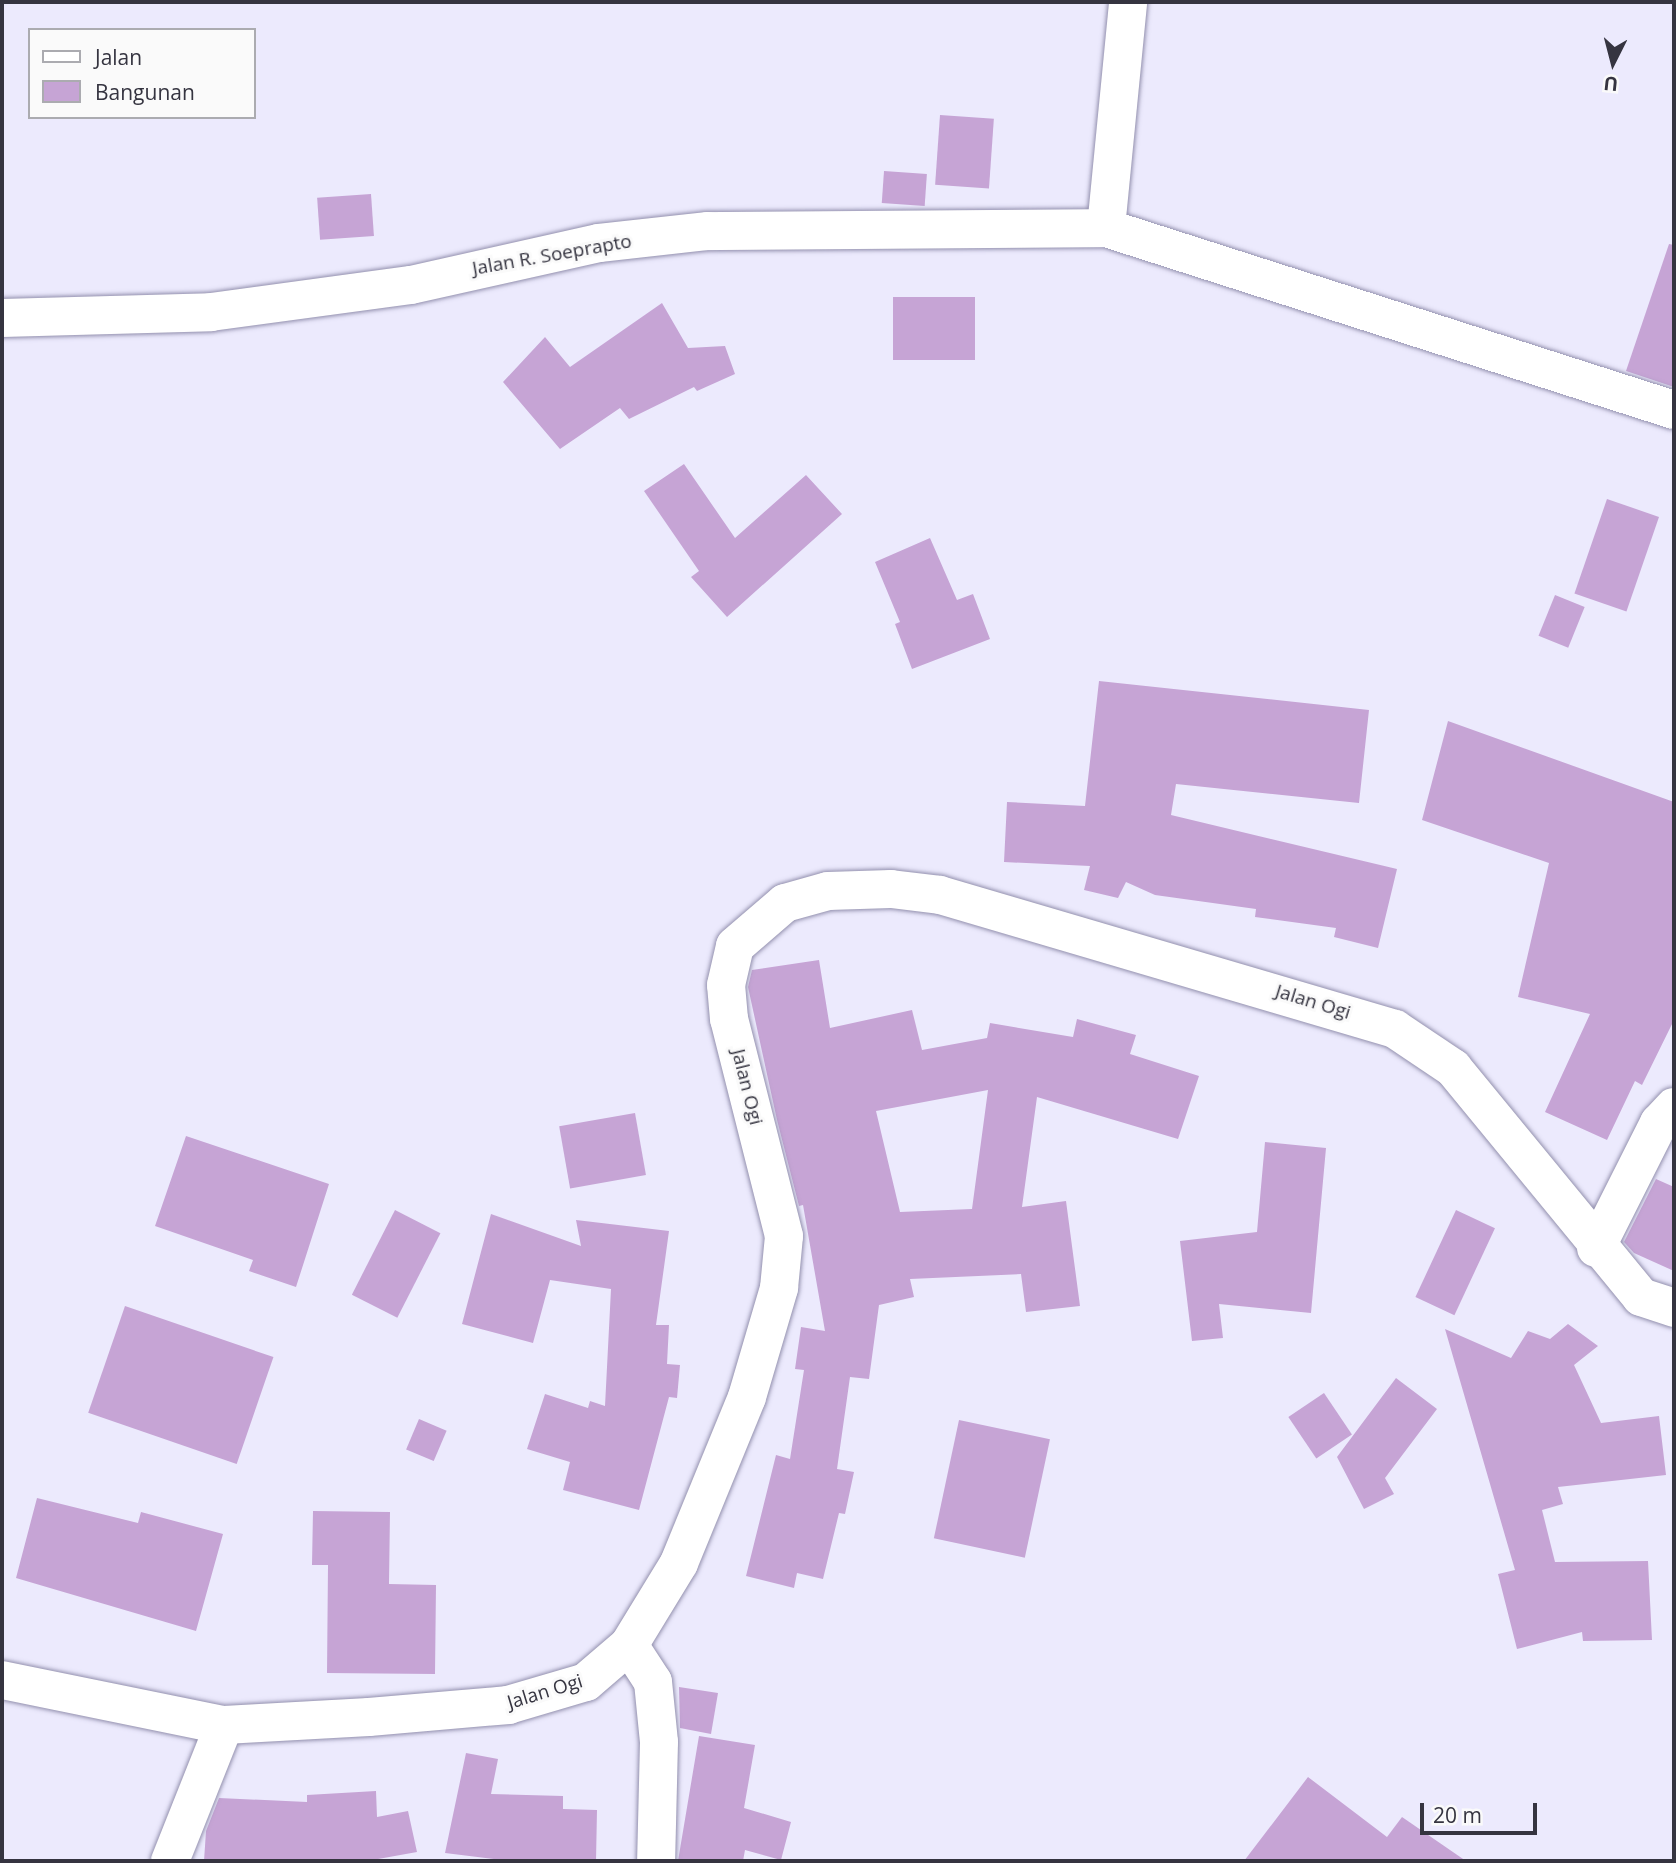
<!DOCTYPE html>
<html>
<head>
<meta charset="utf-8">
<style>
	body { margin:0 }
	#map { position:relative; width:1676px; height:1863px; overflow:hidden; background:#eceafd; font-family:"Open Sans",sans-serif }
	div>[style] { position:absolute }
	.building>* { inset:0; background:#c6a4d5; transform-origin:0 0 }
	.roads { filter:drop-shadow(0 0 2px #9390ae) drop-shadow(0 0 2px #9390ae) }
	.minor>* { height:38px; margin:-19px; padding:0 19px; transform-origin:19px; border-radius:19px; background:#fff }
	span { translate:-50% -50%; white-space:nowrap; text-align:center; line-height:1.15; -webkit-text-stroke:6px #fafafa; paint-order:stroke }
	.street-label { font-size:19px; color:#353440 }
	.frame { position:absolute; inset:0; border:4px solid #353440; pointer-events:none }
	.legend { position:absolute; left:28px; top:28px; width:228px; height:91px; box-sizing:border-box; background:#fafafa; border:2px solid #ababb0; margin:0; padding:9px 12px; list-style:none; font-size:21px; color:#353440 }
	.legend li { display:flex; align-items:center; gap:14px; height:35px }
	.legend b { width:35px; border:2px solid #ababb0 }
	.north { position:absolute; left:1578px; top:28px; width:70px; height:70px; -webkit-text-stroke:5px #fafafa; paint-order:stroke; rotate:186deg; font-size:19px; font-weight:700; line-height:28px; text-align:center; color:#353440 }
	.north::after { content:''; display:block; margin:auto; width:24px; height:32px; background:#353440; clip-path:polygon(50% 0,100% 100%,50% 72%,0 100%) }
	.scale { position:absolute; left:1420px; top:1803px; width:117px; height:32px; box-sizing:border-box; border:4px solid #353440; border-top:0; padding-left:9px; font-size:21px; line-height:24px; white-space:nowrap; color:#353440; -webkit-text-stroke:5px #fafafa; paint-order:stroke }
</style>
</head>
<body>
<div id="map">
	<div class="building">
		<i style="left:940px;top:115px;width:54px;height:70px;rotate:4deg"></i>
		<i style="left:884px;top:171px;width:43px;height:32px;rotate:4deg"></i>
		<i style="left:371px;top:194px;width:42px;height:54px;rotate:86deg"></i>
		<i style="clip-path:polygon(1669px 244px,1674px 245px,1674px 387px,1626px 371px)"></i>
		<i style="left:893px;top:297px;width:82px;height:63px"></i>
		<i style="clip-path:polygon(662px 303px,688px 348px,725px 346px,735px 374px,697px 391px,694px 387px,629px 419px,620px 408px,560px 449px,503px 382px,545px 337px,570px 367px)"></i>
		<i style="clip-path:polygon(684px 464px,735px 538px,806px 475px,842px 514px,727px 617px,691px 577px,699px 571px,644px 491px)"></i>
		<i style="left:1607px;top:499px;width:55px;height:100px;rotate:19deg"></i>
		<i style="clip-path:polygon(930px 538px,957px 600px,973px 594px,990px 639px,912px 669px,895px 624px,900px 622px,875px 562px)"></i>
		<i style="left:1555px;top:595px;width:32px;height:44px;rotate:22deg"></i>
		<i style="clip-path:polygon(1099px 681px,1369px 710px,1359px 803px,1176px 784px,1171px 815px,1397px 869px,1378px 948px,1334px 937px,1336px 928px,1255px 917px,1256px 909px,1155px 895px,1126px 882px,1118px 898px,1084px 890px,1090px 866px,1004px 862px,1007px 802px,1085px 806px)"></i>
		<i style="clip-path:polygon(1448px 721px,1674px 802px,1674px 1020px,1642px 1085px,1635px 1081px,1607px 1140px,1545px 1112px,1590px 1014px,1518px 997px,1549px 863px,1422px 820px)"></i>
		<i style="clip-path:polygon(evenodd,819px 960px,830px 1028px,912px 1010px,922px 1050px,987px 1038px,990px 1023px,1073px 1037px,1077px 1019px,1136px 1035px,1130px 1054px,1199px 1076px,1178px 1139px,1037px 1097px,1022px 1207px,1066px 1201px,1080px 1306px,1026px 1312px,1021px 1274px,910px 1279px,914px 1297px,879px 1305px,869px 1379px,850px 1377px,837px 1469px,854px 1472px,845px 1514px,839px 1513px,823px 1579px,797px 1573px,794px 1588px,746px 1576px,776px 1455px,790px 1459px,804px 1370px,795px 1369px,801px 1327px,825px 1331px,803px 1205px,799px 1206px,777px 1120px,748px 987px,752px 970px,819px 960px,988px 1090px,972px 1209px,900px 1212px,876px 1111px,988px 1090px)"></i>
		<i style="left:635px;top:1113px;width:63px;height:77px;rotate:80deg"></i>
		<i style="clip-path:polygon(186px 1136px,329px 1184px,296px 1287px,249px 1271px,253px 1260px,155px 1226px)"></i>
		<i style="clip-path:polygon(1265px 1142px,1326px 1148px,1311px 1313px,1219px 1304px,1223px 1338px,1192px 1341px,1180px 1241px,1257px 1232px)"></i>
		<i style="clip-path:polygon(1656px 1179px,1674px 1187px,1674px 1271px,1634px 1253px,1624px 1242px)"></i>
		<i style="left:395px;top:1210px;width:51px;height:95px;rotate:27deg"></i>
		<i style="left:1456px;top:1210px;width:43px;height:96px;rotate:25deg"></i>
		<i style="clip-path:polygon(491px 1214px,581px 1246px,576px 1220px,669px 1231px,656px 1325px,669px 1325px,667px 1364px,680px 1365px,677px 1398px,669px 1397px,639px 1510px,563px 1490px,570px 1462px,527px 1449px,545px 1394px,588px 1408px,590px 1401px,605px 1406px,611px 1289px,550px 1280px,533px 1343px,462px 1324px)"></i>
		<i style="left:125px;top:1306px;width:157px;height:113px;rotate:19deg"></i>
		<i style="clip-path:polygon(1568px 1324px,1598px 1346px,1574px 1365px,1601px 1423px,1659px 1416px,1666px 1475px,1558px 1487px,1563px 1504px,1542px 1510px,1555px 1562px,1648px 1561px,1652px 1640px,1583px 1641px,1582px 1632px,1517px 1649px,1498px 1574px,1515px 1570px,1445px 1329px,1511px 1358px,1528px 1331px,1550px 1339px)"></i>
		<i style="clip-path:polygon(1396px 1378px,1437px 1409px,1385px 1478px,1394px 1494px,1364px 1509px,1337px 1457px)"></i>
		<i style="left:1324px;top:1393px;width:50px;height:43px;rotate:56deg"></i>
		<i style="left:419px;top:1419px;width:30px;height:33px;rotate:23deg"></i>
		<i style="left:959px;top:1420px;width:93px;height:121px;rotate:12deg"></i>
		<i style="clip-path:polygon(37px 1498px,138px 1523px,141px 1512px,223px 1534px,196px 1631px,16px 1578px)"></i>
		<i style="clip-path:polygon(313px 1511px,390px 1512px,389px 1584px,436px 1585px,435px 1674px,327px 1673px,328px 1565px,312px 1565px)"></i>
		<i style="clip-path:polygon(679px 1687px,718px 1693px,711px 1734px,680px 1728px)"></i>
		<i style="clip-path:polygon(699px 1736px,755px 1745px,744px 1808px,791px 1822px,781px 1860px,745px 1850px,743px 1861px,678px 1861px)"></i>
		<i style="clip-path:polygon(466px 1753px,498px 1759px,491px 1794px,563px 1796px,563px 1809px,597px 1810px,596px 1861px,510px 1861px,445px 1853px)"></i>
		<i style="clip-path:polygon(1308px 1777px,1387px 1837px,1402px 1817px,1466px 1861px,1244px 1861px)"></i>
		<i style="clip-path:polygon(376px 1791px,377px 1817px,408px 1811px,417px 1852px,367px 1861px,204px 1861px,206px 1831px,219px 1798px,307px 1802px,307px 1795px)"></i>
	</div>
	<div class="roads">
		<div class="minor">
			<i style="left:1106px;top:228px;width:227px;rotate:-84.4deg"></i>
			<i style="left:2px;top:318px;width:209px;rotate:-1.6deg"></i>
			<i style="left:211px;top:312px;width:202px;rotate:-7.7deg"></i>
			<i style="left:411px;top:285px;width:193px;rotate:-12.6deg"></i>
			<i style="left:599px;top:243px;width:110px;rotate:-6.3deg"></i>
			<i style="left:708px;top:231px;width:398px;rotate:-0.4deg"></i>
			<i style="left:1106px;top:228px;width:596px;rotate:17.77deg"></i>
			<i style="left:1596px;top:1248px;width:140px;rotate:-63.3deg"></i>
			<i style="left:1659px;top:1123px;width:22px;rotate:-47deg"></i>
			<i style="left:629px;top:1645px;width:44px;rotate:57deg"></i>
			<i style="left:653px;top:1682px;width:60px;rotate:84.3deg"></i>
			<i style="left:659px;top:1742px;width:119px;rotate:91.4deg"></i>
			<i style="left:2px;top:1680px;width:227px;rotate:11.5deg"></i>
			<i style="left:224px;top:1725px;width:145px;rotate:-3.2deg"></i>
			<i style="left:369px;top:1717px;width:140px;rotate:-4.9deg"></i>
			<i style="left:508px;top:1705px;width:81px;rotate:-16.4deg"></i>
			<i style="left:586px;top:1682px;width:57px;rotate:-40.7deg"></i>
			<i style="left:629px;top:1645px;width:96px;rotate:-58.6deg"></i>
			<i style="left:679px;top:1563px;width:179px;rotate:-67.7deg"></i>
			<i style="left:747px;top:1397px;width:114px;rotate:-73.6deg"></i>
			<i style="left:779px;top:1288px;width:52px;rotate:-84.5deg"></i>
			<i style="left:784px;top:1236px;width:224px;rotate:-104.2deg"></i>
			<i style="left:729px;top:1019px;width:34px;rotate:-95deg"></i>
			<i style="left:726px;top:985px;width:40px;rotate:-77deg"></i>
			<i style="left:735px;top:946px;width:66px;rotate:-40.7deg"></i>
			<i style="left:785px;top:903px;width:45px;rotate:-15.6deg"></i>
			<i style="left:828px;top:891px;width:63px;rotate:-1.8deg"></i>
			<i style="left:891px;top:889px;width:49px;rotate:7deg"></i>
			<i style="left:940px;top:895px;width:474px;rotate:16.4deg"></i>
			<i style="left:1395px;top:1029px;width:70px;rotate:33.9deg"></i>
			<i style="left:1453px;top:1068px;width:296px;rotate:50.6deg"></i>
			<i style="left:1641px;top:1297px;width:35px;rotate:18deg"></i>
			<i style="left:170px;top:1861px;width:146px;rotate:-68.3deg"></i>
		</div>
	</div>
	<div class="street-label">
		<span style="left:552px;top:255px;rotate:-10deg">Jalan R. Soeprapto</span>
		<span style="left:1313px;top:1002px;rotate:17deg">Jalan Ogi</span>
		<span style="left:747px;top:1087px;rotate:76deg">Jalan Ogi</span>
		<span style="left:545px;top:1692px;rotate:-17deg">Jalan Ogi</span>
	</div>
	<div class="frame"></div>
	<ul class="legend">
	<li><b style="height:9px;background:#fff"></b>Jalan</li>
	<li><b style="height:19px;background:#c6a4d5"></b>Bangunan</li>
	</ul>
	<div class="north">U</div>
	<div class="scale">20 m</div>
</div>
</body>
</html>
